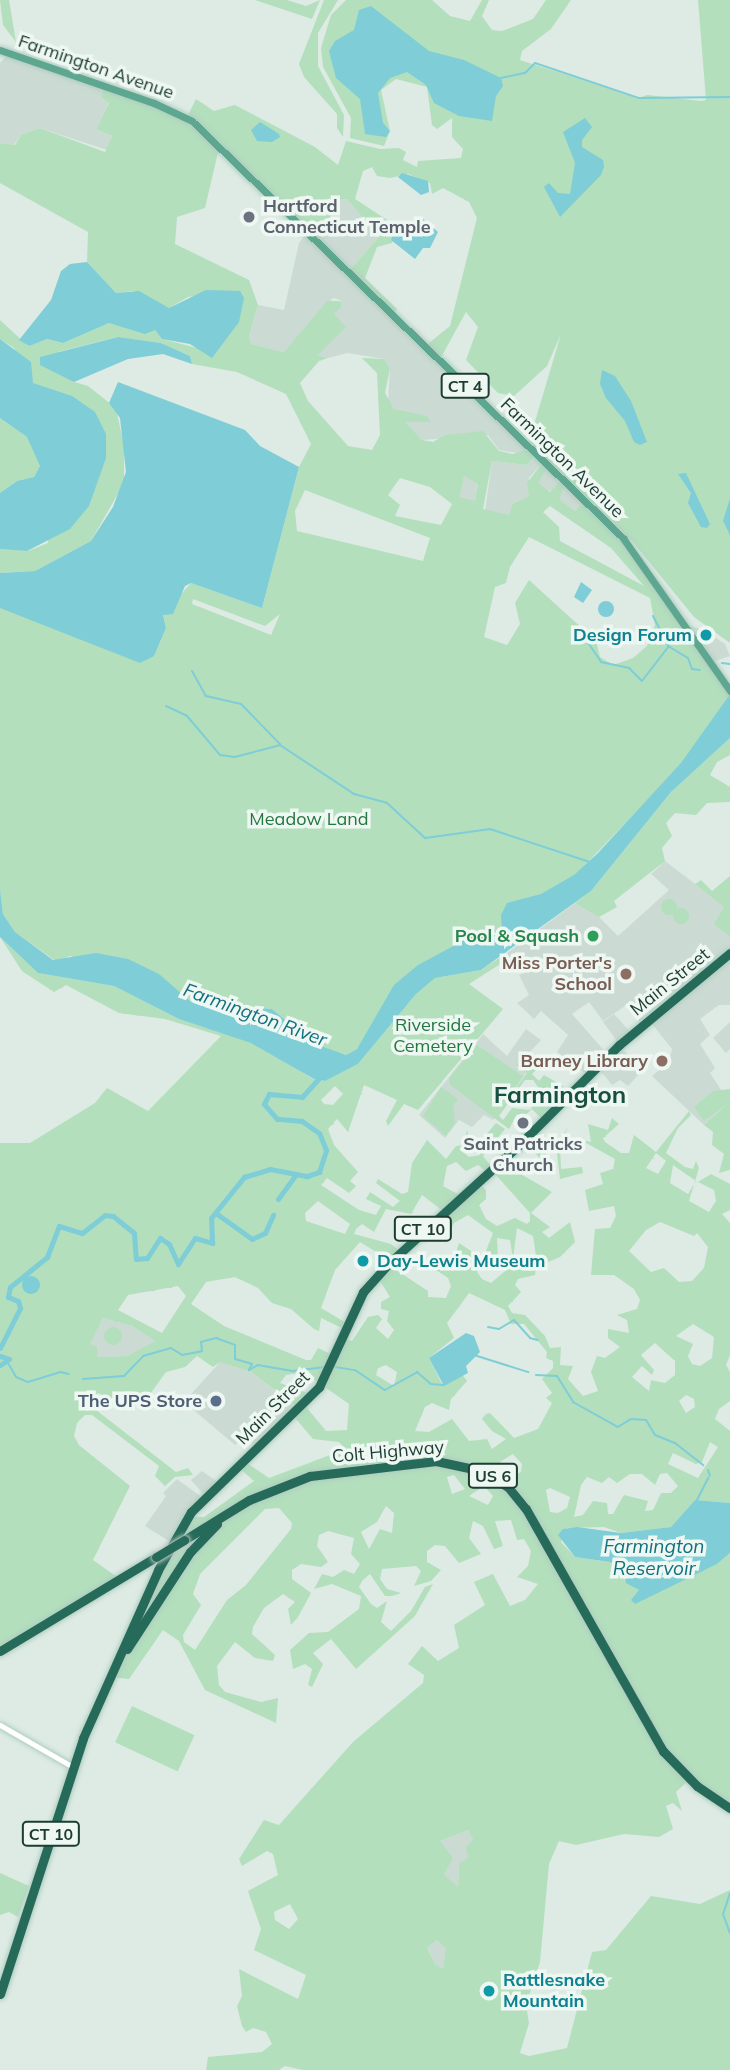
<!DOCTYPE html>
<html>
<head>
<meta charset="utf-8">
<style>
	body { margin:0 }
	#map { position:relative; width:730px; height:2070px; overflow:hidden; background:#ddebe4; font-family:Mulish,sans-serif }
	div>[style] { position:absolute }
	.built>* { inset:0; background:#cbdbd3 }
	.round { border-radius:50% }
	.green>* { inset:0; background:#b3dfbd; transform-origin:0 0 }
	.water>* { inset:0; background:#7ecdd7 }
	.stream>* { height:2px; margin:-1px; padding:0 1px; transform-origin:1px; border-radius:1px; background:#7ecdd7 }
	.river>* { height:5px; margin:-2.5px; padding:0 2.5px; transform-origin:2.5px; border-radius:2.5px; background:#7ecdd7 }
	.roads { filter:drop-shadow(0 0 2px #afccc0) drop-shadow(0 0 2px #afccc0) }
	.secondary>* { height:5px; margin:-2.5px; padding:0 2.5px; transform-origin:2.5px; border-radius:2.5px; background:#fff }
	.primary>* { height:7px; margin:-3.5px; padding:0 3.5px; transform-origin:3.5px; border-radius:3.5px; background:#5da690 }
	.highway>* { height:9px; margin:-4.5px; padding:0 4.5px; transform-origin:4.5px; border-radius:4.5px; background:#266b5a }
	.bridges { filter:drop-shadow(0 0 2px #c0c8c6) drop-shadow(0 0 2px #c0c8c6) }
	.highway-bridge>* { height:9px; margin:-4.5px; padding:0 4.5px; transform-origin:4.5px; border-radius:4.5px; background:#266b5a }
	.dots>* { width:19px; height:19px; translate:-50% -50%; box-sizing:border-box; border:4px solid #eef7f2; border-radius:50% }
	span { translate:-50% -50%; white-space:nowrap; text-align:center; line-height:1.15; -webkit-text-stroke:7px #eef7f2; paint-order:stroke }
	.shield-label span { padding:2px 5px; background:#eef7f2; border:2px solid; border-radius:5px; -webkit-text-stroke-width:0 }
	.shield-label { font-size:16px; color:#1d3c32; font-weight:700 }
	.street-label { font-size:18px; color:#1d3c32 }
	.worship-label { font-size:18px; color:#5b616d; font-weight:700 }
	.left { translate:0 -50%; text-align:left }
	.culture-label { font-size:18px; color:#0d838f; font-weight:700 }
	.right { translate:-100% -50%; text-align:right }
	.park-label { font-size:18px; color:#237740 }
	.leisure-label { font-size:18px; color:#27864d; font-weight:700 }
	.education-label { font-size:18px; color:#785e54; font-weight:700 }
	.service-label { font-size:18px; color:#4e5e75; font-weight:700 }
	.water-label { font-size:19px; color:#12707e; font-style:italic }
	.district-label { font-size:24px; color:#175040; font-weight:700 }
</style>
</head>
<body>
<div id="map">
	<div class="built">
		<i style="clip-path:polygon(9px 53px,105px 86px,103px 99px,109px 102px,96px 129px,112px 136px,107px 150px,40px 128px,21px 135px,14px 145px,0 143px,0 63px)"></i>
		<i style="clip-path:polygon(341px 199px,347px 199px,379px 237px,348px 272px,530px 449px,524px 454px,499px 450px,488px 435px,422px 440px,404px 422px,430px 422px,395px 410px,388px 401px,390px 368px,384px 359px,348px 353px,328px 358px,318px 355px,334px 313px,342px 306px,340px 300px,333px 298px,284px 352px,251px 344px,249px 336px,258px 305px,284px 310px,299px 243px,307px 232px,318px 242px)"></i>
		<i style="clip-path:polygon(536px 454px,543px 462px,529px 478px,529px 496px,512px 504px,509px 515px,485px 512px,492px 461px,527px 465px)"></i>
		<i class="round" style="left:537px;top:469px;width:22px;height:22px"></i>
		<i style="clip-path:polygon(464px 475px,478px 484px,475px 502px,460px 497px)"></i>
		<i style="clip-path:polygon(566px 483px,584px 501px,575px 511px,558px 499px)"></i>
		<i style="clip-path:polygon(683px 624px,704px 630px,725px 644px,730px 656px,710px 663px)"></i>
		<i style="clip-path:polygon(665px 861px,707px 893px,730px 885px,730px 1005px,719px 1005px,700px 1019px,710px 1035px,700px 1044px,715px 1068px,710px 1073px,729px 1102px,704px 1125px,652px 1076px,669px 1062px,672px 1049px,649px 1020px,643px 1025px,625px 1006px,603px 1021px,589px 1002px,572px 1014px,608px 1055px,623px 1050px,644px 1069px,628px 1086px,620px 1080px,612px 1085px,597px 1066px,587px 1075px,557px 1052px,568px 1035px,541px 1011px,534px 1019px,517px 1003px,529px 995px,519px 975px,527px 972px,522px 964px,512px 964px,507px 953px,575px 903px,596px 914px,618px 936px,669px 890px,651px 874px)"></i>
		<i style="clip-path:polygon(614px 1014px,632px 1034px,617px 1041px,603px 1022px)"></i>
		<i style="clip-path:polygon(730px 1022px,730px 1049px,726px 1053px,713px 1038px)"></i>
		<i style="clip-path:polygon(526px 1029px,541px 1040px,516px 1067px,527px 1072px,493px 1120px,484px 1115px,472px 1127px,459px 1120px,445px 1138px,419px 1115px,483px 1034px,507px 1056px)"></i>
		<i style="clip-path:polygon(103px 1318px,132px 1326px,155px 1341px,127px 1356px,97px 1357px,89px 1345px)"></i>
		<i style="clip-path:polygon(220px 1362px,251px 1372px,294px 1406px,255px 1445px,244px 1438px,235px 1445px,184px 1402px)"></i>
		<i style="clip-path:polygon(202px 1471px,219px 1483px,205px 1496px,191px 1480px)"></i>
		<i style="clip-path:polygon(177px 1479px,203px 1498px,172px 1543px,145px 1526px,166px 1496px,163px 1493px)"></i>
		<i style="clip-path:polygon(468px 1830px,473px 1840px,469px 1858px,459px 1863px,458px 1887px,444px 1874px,440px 1841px)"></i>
		<i style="clip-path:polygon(437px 1940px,447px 1948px,443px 1969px,435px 1964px,427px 1948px)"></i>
	</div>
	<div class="green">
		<i style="clip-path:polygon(0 0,9px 0,16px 42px,3px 25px)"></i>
		<i style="clip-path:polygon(255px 0,287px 0,306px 6px,320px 0,312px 19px)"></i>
		<i style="clip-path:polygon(324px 0,338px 0,318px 33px,318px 66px,344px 115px,343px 137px,337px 128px,337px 114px,304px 77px,299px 64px)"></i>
		<i style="clip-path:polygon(evenodd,346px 0,432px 0,450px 16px,470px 21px,482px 0,489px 0,482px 16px,492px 30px,502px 31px,533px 19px,546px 0,571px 0,551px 29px,522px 51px,520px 60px,639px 98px,647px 95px,701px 101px,706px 100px,698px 0,730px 0,730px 643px,694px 617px,632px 541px,528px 445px,561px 334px,547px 366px,514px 396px,498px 393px,466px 360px,478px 327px,466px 312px,439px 361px,424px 347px,450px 326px,477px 218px,469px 202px,443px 188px,432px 194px,430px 183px,408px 174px,390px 178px,377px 176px,372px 167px,363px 171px,355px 199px,398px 227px,392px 243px,377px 247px,365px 278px,397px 309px,392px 315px,348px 272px,379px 237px,347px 199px,341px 199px,318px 243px,219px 148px,205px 208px,177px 217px,175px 244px,249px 280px,258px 305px,249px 336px,251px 344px,284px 352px,327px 301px,340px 301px,342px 306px,334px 314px,346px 327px,318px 355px,328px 358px,319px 361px,300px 383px,308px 401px,348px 446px,372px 450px,380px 435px,377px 373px,362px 358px,384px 359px,390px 368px,385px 393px,394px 409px,427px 416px,431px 422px,405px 422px,422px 440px,433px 442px,445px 435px,483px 431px,499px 451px,513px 454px,530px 449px,536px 454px,527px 465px,492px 461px,483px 509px,509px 515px,512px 504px,529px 496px,527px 483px,543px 462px,548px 466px,538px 483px,550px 492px,562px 479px,566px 483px,559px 499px,575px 511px,584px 501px,623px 538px,730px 694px,679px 767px,586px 864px,581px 876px,503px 923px,502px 932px,381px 1016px,357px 1049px,346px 1055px,317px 1046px,272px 1009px,191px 1002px,70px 956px,57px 962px,15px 932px,3px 914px,0 889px,0 605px,154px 656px,166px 628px,163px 615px,191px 583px,262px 608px,299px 467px,311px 444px,286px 394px,237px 372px,192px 364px,190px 356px,161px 343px,117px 337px,58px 352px,74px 382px,88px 386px,116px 408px,124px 446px,124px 483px,91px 541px,35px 571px,0 573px,0 549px,28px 551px,48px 543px,33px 383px,14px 348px,0 339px,0 320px,28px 346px,47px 339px,63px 343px,109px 323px,155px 330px,162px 339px,201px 349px,240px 291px,188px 297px,169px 308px,134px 291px,116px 293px,87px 262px,88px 232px,0 183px,0 143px,15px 145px,21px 135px,40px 128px,105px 152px,112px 136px,96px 129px,109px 103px,101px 97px,105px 86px,187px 117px,196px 99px,214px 111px,235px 105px,315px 147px,338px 165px,346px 141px,380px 149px,399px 148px,406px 152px,403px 160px,417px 167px,418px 161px,461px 158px,463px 149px,452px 137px,452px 118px,437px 129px,432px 125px,427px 87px,396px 79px,381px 90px,390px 131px,384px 146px,350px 138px,351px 118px,323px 67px,321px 48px,331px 15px,346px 0,464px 476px,478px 484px,475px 501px,460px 497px,464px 476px,346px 0,400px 478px,430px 487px,452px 504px,441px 525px,395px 516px,400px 505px,388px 495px,400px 478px,346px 0,305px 490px,430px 538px,423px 561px,297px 531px,295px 511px,305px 490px,346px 0,550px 506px,611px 548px,644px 586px,560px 541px,559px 527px,543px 512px,550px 506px,346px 0,529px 537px,650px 598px,655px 625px,647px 646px,633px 658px,613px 665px,600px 657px,596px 641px,529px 580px,515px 603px,520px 624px,507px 645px,484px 637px,495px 587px,506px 583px,510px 567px,529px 537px,346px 0,193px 599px,265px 626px,280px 614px,271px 635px,192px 604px,193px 599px)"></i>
		<i style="clip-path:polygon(0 418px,27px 437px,38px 451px,40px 466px,34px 477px,17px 481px,0 493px)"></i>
		<i style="clip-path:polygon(730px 738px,730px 755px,717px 762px,710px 775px,730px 787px,730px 802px,707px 803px,696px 815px,675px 813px,666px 823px,672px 836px,662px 848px,665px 861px,614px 901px,617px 907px,599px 917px,575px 903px,591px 891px,671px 792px)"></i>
		<i style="clip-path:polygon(730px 876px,730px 937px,714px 924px,724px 907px,695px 884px,701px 880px,712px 891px)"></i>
		<i class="round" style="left:661px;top:899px;width:16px;height:16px"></i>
		<i class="round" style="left:673px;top:908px;width:16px;height:16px"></i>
		<i style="clip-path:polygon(evenodd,0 937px,38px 973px,114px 986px,179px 1019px,256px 1044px,313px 1079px,325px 1081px,358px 1064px,416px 994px,435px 978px,481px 970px,507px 953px,512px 964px,502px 963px,469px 984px,503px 1009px,418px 1110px,404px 1104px,388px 1126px,386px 1121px,397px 1100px,364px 1085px,348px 1132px,337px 1119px,328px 1129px,334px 1145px,358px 1172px,350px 1181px,356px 1186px,349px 1193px,327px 1178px,321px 1185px,359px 1210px,376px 1215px,381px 1206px,366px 1199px,370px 1192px,393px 1207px,400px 1201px,376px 1183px,378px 1179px,402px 1194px,408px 1192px,412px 1163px,427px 1140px,446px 1159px,456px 1146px,464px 1145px,467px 1130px,471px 1144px,463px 1152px,469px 1157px,480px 1155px,481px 1141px,496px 1123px,505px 1129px,483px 1156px,493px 1169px,488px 1173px,478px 1165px,466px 1171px,456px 1162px,447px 1166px,443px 1186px,461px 1196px,478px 1182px,486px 1190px,486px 1199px,479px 1205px,486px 1219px,497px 1226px,515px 1218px,527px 1224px,530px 1221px,530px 1213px,495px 1174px,505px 1165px,552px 1192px,531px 1213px,550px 1227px,542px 1232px,549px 1238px,570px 1222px,575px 1242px,560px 1257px,536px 1267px,535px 1275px,518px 1279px,515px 1285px,521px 1292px,508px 1306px,512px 1313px,525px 1315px,545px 1336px,550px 1348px,561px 1347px,560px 1365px,573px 1366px,568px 1379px,583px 1396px,598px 1391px,591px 1372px,597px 1356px,605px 1358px,620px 1347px,608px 1338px,608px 1329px,629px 1333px,627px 1320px,617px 1315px,637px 1309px,640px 1300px,634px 1289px,614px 1275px,591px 1275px,595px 1229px,610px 1228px,616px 1216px,614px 1206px,589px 1211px,585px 1190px,603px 1184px,600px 1173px,613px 1169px,615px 1159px,579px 1139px,591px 1142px,588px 1124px,608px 1130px,612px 1118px,619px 1124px,603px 1138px,605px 1142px,621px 1153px,629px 1153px,634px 1135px,656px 1152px,689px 1111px,691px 1115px,678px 1128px,666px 1153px,685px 1167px,693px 1169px,696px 1161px,699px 1168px,689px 1201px,709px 1212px,716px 1201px,714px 1190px,698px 1182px,711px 1174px,730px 1184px,730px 1210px,722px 1214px,730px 1223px,730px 1355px,726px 1365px,730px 1372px,730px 1401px,719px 1409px,715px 1419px,730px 1431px,730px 1503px,695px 1500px,671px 1527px,621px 1533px,604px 1527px,566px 1528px,561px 1542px,575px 1557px,610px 1562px,624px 1571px,624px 1579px,639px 1590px,640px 1599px,717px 1564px,730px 1553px,730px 1808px,689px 1780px,676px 1792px,682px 1811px,673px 1803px,666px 1806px,673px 1829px,659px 1837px,624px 1834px,576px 1845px,559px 1841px,549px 1864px,540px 1962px,526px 2005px,529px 2023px,520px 2053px,529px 2056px,567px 2048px,592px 1952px,606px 1950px,651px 1896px,700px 1904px,730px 1890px,730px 2070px,303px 2070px,285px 2066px,279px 2070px,206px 2070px,208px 2057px,262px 2052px,272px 2044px,266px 2032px,253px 2028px,246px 2032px,242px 2026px,237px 2006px,242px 1996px,239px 1969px,298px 1999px,306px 1975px,254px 1950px,261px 1929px,248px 1891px,278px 1875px,273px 1854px,267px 1851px,242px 1866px,239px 1859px,264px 1820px,279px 1825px,353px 1742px,423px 1683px,424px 1675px,408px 1664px,422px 1646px,438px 1661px,459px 1648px,454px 1625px,485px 1605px,474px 1582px,493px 1574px,510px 1606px,525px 1600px,538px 1584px,517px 1577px,528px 1566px,531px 1551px,524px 1539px,517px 1540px,511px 1520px,495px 1521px,503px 1546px,494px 1549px,483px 1526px,473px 1521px,469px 1538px,481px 1554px,459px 1563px,445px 1546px,435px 1545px,427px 1551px,427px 1562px,441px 1570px,431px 1581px,414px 1586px,421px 1571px,416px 1566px,382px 1569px,380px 1579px,387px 1589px,401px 1593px,392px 1596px,385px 1596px,370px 1574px,362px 1581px,359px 1587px,371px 1604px,377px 1608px,387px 1601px,381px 1622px,391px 1631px,411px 1611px,425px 1587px,433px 1584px,415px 1616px,356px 1669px,331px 1639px,313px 1653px,323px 1664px,312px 1687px,308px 1685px,312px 1669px,305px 1664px,293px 1669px,290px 1650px,309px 1633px,328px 1632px,359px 1609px,361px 1596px,332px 1584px,314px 1589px,322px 1574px,333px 1577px,344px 1570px,354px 1574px,360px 1564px,351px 1554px,354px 1538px,328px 1531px,319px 1535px,317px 1546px,328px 1562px,321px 1567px,301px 1564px,292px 1570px,292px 1579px,311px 1593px,298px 1617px,291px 1625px,288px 1609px,295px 1602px,283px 1594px,264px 1608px,253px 1627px,252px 1634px,275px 1655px,273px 1661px,255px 1658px,235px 1642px,217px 1666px,219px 1685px,225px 1692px,261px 1702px,278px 1698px,276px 1723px,205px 1690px,179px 1641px,163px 1630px,129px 1679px,110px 1677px,187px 1517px,204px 1517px,254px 1481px,238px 1467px,244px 1461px,269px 1478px,346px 1449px,339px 1442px,313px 1439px,296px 1419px,294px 1405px,251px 1372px,220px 1362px,213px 1367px,197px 1356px,185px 1367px,166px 1372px,148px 1397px,131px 1407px,98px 1393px,87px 1403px,176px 1472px,188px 1468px,193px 1475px,175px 1477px,165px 1486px,155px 1476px,159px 1466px,92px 1415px,85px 1415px,77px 1423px,74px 1436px,79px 1445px,130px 1486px,93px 1560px,120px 1579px,0 1651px,0 1143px,30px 1143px,95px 1103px,107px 1088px,148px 1111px,221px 1036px,165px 1019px,119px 1013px,66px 985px,54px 992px,22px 971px,0 937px,335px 1086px,343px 1094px,333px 1105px,324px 1104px,321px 1100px,335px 1086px,0 937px,656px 1153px,666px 1161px,658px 1174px,646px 1168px,656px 1153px,0 937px,673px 1165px,696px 1181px,688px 1194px,670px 1183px,673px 1165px,0 937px,422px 1195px,443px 1211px,425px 1227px,440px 1236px,448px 1236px,454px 1223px,468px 1215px,493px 1233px,483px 1259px,459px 1243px,454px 1260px,440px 1254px,435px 1258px,430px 1266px,448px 1278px,451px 1286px,446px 1298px,428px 1297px,428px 1291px,390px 1266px,377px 1276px,390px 1297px,381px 1302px,381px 1309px,389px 1311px,387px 1321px,394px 1330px,388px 1339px,376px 1328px,382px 1319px,378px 1315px,368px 1317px,352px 1341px,343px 1338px,335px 1356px,318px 1348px,311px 1360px,306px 1360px,224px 1326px,191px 1304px,206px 1282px,235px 1277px,258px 1288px,272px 1303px,291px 1309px,314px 1329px,319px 1331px,321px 1318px,346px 1330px,348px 1324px,321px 1308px,335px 1270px,360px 1242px,391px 1261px,400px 1251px,391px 1244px,354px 1234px,356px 1229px,362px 1224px,374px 1232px,386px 1209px,411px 1214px,422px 1195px,0 937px,318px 1201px,350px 1224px,345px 1234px,306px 1221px,305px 1213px,318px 1201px,0 937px,660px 1222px,694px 1236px,697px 1233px,708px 1247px,704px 1268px,692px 1281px,679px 1282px,664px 1268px,651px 1272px,629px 1251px,646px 1230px,660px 1222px,0 937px,517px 1228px,533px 1236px,536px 1256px,532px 1261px,523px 1256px,491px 1283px,482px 1279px,477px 1272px,483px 1260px,493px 1266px,498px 1260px,497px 1238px,510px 1240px,513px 1259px,517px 1228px,0 937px,178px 1286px,186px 1296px,162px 1333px,118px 1310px,128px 1295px,178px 1286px,0 937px,469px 1293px,505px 1310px,511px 1324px,524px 1324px,547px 1352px,546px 1358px,553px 1361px,553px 1368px,542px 1379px,552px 1393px,546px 1398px,552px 1403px,538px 1429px,514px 1438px,490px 1413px,486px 1414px,482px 1419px,492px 1431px,506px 1439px,492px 1449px,487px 1439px,469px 1441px,452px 1419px,429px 1432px,415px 1431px,425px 1407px,432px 1403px,449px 1410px,451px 1399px,467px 1381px,462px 1374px,442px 1384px,429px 1358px,454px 1338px,447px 1323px,469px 1293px,0 937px,103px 1318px,132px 1326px,155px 1341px,127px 1356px,97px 1357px,97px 1347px,90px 1344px,103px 1318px,0 937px,693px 1324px,714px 1337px,712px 1358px,700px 1366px,692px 1364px,688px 1356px,693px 1344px,676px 1336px,693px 1324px,0 937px,655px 1343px,675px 1361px,675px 1375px,665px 1383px,651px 1380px,649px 1391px,632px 1377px,642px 1366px,652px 1375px,654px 1370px,641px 1355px,655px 1343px,0 937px,386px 1365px,397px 1372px,394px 1386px,376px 1375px,378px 1368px,386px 1365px,0 937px,303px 1372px,349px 1404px,347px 1430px,326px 1431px,302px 1402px,310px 1394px,280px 1383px,286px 1375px,303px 1372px,0 937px,686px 1395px,694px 1399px,695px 1407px,686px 1413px,679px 1401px,686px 1395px,0 937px,710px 1442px,718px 1447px,698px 1478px,668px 1464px,673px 1453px,696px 1464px,702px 1462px,710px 1442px,0 937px,513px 1454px,522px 1464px,521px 1472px,509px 1478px,500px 1471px,500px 1462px,513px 1454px,0 937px,667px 1473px,678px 1486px,671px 1493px,661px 1493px,653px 1510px,645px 1511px,648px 1501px,624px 1495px,613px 1514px,608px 1514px,607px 1503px,593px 1501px,583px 1515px,574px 1517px,581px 1485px,587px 1477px,602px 1483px,609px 1477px,617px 1483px,630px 1474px,642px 1474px,655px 1485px,660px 1474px,667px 1473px,0 937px,454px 1475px,465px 1489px,452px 1494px,447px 1477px,454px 1475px,0 937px,484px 1486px,493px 1496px,488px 1505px,469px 1496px,484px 1486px,0 937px,550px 1488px,570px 1497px,567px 1508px,558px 1513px,550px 1512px,546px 1490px,550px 1488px,0 937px,386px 1506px,394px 1513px,392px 1533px,380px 1529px,369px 1549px,361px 1532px,377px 1522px,386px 1506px,0 937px,279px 1508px,292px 1523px,291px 1529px,246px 1585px,227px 1600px,195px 1650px,184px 1642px,183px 1635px,201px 1605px,193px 1594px,200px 1574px,265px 1509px,279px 1508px,0 937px,468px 1830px,473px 1840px,466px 1847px,468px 1858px,459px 1863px,458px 1887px,444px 1874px,453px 1858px,440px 1841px,468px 1830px,0 937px,290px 1904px,298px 1919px,289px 1929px,275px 1920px,274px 1912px,290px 1904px,0 937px,437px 1940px,446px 1948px,443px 1969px,435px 1964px,427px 1948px,437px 1940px)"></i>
		<i style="clip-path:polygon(evenodd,477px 1045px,523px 1076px,496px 1115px,527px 1073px,516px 1066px,525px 1053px,542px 1064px,532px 1074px,539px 1081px,544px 1075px,571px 1091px,543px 1120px,532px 1109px,522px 1118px,517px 1114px,509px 1129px,450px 1085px,449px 1078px,477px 1045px,525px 1080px,533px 1080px,542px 1093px,530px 1110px,512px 1108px,503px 1120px,499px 1116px,525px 1080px)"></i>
		<i style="clip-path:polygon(441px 1087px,458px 1099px,453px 1106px,455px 1123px,446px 1136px,423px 1116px)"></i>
		<i style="clip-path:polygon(730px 1089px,730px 1170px,719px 1173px,724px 1154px,712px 1145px,713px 1132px,704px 1125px,728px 1103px,704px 1121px,694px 1107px,713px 1091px)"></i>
		<i style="clip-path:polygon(568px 1127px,560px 1146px,561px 1169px,582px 1167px,583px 1173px,560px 1179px,556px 1146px)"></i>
		<i style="clip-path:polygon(533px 1131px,543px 1141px,547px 1159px,543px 1161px,523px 1141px)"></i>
		<i class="round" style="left:104px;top:1327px;width:18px;height:18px"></i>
		<i style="left:132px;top:1706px;width:69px;height:40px;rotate:25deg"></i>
		<i style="clip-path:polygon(0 1873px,29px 1886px,18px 1917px,9px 1912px,0 1915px)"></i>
	</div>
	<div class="water">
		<i style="clip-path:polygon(371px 6px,429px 51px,464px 60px,501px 78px,503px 86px,496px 96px,492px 121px,459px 116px,434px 103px,426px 85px,407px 72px,390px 78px,378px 93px,383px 123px,390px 131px,386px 137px,365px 134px,360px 99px,336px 78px,329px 51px,335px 41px,354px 30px,359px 10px)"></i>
		<i style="clip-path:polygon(585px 118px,592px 127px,582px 140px,582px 147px,603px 160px,604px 167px,601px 175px,560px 217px,544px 187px,549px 183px,558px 193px,570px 194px,575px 163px,563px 132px)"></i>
		<i style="clip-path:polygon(260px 122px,279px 134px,280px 137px,272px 142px,257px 141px,251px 130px)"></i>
		<i style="clip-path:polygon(402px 173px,428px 181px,429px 192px,421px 195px,398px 177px)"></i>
		<i style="clip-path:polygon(423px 219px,438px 232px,430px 248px,423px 248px,415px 259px,391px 240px,394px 232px,413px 232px)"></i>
		<i style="clip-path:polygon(87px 262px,116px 293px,139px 291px,169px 308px,206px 290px,240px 291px,244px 298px,239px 322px,212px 358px,190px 344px,162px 339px,155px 330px,145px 334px,109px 323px,63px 343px,47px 339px,29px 346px,19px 340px,51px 300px,61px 271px,70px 264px)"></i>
		<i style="clip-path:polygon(118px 337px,161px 343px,190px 356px,192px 364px,163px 354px,128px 359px,74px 382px,40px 365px,40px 357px)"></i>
		<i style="clip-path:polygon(0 339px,31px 362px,33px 383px,72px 396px,95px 412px,106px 434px,106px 458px,89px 506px,70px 529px,27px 551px,0 549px,0 493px,17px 481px,34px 477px,40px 466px,27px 437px,0 418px)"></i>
		<i style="clip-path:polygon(602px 370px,615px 376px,631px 401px,647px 442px,640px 445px,634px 442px,625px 421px,606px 398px,600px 384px)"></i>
		<i style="clip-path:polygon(118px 382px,245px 430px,260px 446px,299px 467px,262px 608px,191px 583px,185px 586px,173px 614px,163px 615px,166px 628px,154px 656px,140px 663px,0 608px,0 573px,35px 571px,91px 541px,113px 507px,126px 472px,120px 418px,109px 403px)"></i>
		<i style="clip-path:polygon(686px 473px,710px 524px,707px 528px,701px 527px,688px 503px,691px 493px,678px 474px)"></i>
		<i style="clip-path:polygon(730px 498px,730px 535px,723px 521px)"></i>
		<i style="clip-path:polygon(581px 582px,592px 590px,583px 603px,574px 597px)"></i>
		<i class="round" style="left:598px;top:601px;width:16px;height:16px"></i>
		<i style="clip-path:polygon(730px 694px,730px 738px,671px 792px,591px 891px,481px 970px,435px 978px,416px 994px,358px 1064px,325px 1081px,314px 1079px,251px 1043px,179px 1019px,114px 986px,38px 973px,0 937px,0 889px,3px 914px,15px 932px,53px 960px,96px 953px,128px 959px,159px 974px,191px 1002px,272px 1009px,315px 1044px,346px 1055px,357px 1049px,394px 985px,418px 965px,474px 935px,502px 932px,501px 915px,507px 903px,541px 894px,574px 875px,597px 854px,681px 763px)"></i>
		<i class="round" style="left:22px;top:1276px;width:18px;height:18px"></i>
		<i style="clip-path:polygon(466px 1333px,474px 1336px,480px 1352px,466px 1366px,468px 1373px,444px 1386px,429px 1358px)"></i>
		<i style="clip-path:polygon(695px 1500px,730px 1503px,730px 1553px,717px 1564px,635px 1604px,631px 1600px,639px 1590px,626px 1583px,624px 1571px,610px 1562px,575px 1557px,558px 1535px,563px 1529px,577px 1527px,621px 1533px,671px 1527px)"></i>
	</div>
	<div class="stream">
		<i style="left:501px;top:78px;width:25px;rotate:-12deg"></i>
		<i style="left:525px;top:73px;width:14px;rotate:-45deg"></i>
		<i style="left:535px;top:63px;width:110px;rotate:18.6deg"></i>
		<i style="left:639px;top:98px;width:91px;rotate:-0.6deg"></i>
		<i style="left:653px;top:616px;width:34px;rotate:63deg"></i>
		<i style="left:668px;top:646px;width:23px;rotate:31deg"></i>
		<i style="left:688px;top:658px;width:12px;rotate:70deg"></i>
		<i style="left:692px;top:669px;width:8px;rotate:7deg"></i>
		<i style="left:585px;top:638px;width:29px;rotate:56deg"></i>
		<i style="left:601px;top:662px;width:29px;rotate:12deg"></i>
		<i style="left:629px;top:668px;width:18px;rotate:45deg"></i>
		<i style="left:642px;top:681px;width:44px;rotate:-52.4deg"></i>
		<i style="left:722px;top:663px;width:8px;rotate:7deg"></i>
		<i style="left:192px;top:671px;width:29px;rotate:61deg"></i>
		<i style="left:206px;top:696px;width:36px;rotate:13deg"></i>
		<i style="left:241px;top:704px;width:56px;rotate:45.7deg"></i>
		<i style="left:166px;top:706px;width:23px;rotate:25deg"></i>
		<i style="left:187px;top:716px;width:51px;rotate:49.8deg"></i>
		<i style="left:220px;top:755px;width:15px;rotate:8deg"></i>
		<i style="left:235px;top:757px;width:47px;rotate:-14.9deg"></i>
		<i style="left:280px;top:745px;width:89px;rotate:33.5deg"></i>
		<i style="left:354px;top:794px;width:34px;rotate:15deg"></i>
		<i style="left:387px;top:803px;width:52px;rotate:42.6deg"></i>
		<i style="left:425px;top:838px;width:66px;rotate:-7.9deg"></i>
		<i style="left:490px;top:829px;width:105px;rotate:18.3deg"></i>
		<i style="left:488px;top:1327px;width:11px;rotate:10deg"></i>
		<i style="left:499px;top:1329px;width:17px;rotate:-31deg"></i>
		<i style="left:514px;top:1320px;width:24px;rotate:48deg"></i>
		<i style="left:530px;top:1338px;width:8px;rotate:14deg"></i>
		<i style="left:474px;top:1355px;width:57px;rotate:17.5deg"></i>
		<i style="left:8px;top:1363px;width:16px;rotate:60deg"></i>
		<i style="left:16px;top:1377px;width:13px;rotate:23deg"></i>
		<i style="left:28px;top:1382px;width:34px;rotate:-17deg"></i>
		<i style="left:60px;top:1372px;width:9px;rotate:13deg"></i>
		<i style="left:335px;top:1367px;width:20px;rotate:9deg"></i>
		<i style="left:355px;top:1370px;width:36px;rotate:34deg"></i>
		<i style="left:385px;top:1390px;width:37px;rotate:-29deg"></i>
		<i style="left:417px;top:1372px;width:18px;rotate:41deg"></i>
		<i style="left:431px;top:1384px;width:12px;rotate:5deg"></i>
		<i style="left:536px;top:1375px;width:21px;rotate:3deg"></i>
		<i style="left:557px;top:1376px;width:31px;rotate:58deg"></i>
		<i style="left:573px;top:1402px;width:51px;rotate:29.1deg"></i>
		<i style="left:618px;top:1427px;width:15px;rotate:-32deg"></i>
		<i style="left:631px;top:1419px;width:15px;rotate:4deg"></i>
		<i style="left:646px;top:1420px;width:17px;rotate:59deg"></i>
		<i style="left:655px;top:1435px;width:22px;rotate:22deg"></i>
		<i style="left:675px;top:1443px;width:36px;rotate:38deg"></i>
		<i style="left:83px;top:1379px;width:41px;rotate:-4.2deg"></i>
		<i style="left:124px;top:1376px;width:28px;rotate:-46deg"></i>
		<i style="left:143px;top:1356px;width:29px;rotate:-16deg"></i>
		<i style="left:171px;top:1348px;width:13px;rotate:32deg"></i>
		<i style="left:182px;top:1355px;width:20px;rotate:-11deg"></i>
		<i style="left:202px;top:1351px;width:9px;rotate:-96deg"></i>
		<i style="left:201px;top:1342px;width:16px;rotate:-15deg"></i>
		<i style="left:216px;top:1338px;width:20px;rotate:20deg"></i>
		<i style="left:235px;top:1345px;width:14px;rotate:90deg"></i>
		<i style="left:235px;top:1359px;width:18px;rotate:16deg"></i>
		<i style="left:252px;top:1364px;width:7px;rotate:117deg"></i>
		<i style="left:249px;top:1370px;width:10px;rotate:-29deg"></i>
		<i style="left:258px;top:1365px;width:36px;rotate:10deg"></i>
		<i style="left:293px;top:1371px;width:32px;rotate:-7deg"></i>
		<i style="left:708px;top:1470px;width:6px;rotate:72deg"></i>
		<i style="left:697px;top:1500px;width:25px;rotate:-63deg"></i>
		<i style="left:730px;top:1893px;width:22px;rotate:108deg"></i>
		<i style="left:723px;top:1914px;width:20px;rotate:70deg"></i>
	</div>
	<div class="river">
		<i style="left:278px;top:1199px;width:31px;rotate:-54deg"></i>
		<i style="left:217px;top:1214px;width:43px;rotate:35.5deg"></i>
		<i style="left:252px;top:1239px;width:14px;rotate:-25deg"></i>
		<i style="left:265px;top:1233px;width:20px;rotate:-66deg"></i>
		<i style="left:0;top:1348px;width:45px;rotate:-63.4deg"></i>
		<i style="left:20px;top:1308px;width:7px;rotate:-106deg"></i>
		<i style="left:18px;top:1301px;width:11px;rotate:-158deg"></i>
		<i style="left:8px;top:1297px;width:10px;rotate:-79deg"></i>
		<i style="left:10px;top:1287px;width:48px;rotate:-39deg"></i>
		<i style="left:47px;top:1257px;width:33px;rotate:-69deg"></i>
		<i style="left:59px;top:1226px;width:24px;rotate:17deg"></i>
		<i style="left:82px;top:1233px;width:29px;rotate:-38deg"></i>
		<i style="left:105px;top:1215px;width:8px;rotate:7deg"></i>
		<i style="left:113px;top:1216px;width:27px;rotate:39deg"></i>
		<i style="left:134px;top:1233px;width:26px;rotate:86deg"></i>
		<i style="left:136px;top:1259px;width:11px;rotate:-5deg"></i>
		<i style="left:147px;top:1258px;width:24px;rotate:-57deg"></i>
		<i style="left:160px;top:1238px;width:11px;rotate:34deg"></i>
		<i style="left:169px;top:1244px;width:22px;rotate:66deg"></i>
		<i style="left:178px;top:1264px;width:31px;rotate:-57deg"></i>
		<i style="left:195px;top:1238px;width:18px;rotate:16deg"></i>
		<i style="left:212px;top:1243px;width:25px;rotate:-92deg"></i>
		<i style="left:211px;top:1218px;width:53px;rotate:-51.2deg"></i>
		<i style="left:244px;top:1177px;width:27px;rotate:-17deg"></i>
		<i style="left:270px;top:1169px;width:38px;rotate:11deg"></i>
		<i style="left:307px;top:1176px;width:13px;rotate:-18deg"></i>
		<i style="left:319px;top:1172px;width:23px;rotate:-72deg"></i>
		<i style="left:326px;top:1150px;width:18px;rotate:-112deg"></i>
		<i style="left:319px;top:1133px;width:21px;rotate:-145deg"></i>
		<i style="left:302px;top:1121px;width:25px;rotate:-175deg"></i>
		<i style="left:277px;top:1119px;width:20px;rotate:-131deg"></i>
		<i style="left:264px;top:1104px;width:11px;rotate:-63deg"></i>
		<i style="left:269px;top:1094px;width:33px;rotate:5deg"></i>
		<i style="left:302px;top:1097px;width:31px;rotate:-48deg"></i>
		<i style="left:0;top:1356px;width:9px;rotate:18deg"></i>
		<i style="left:9px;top:1359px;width:11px;rotate:146deg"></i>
	</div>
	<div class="roads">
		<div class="secondary">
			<i style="left:0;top:1725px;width:84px;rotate:29.9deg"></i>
		</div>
		<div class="primary">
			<i style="left:0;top:50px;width:163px;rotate:19deg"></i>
			<i style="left:154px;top:103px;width:42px;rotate:25.3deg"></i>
			<i style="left:192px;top:121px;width:600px;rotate:44.05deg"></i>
			<i style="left:623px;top:538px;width:187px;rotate:55deg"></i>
		</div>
		<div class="highway">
			<i style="left:184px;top:1540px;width:76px;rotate:-31.6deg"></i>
			<i style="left:249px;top:1500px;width:66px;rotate:-21.5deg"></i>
			<i style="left:310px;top:1476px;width:127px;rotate:-6.8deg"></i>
			<i style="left:436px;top:1461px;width:48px;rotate:12deg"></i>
			<i style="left:483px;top:1471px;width:30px;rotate:33deg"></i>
			<i style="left:508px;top:1487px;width:28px;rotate:51deg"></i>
			<i style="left:526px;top:1509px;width:278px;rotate:60.5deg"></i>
			<i style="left:663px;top:1751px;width:49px;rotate:45.8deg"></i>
			<i style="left:697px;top:1786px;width:40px;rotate:34deg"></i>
			<i style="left:127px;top:1649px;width:116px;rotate:-57deg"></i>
			<i style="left:190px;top:1552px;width:39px;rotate:-46deg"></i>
			<i style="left:0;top:1651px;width:182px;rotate:-31.1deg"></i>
			<i style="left:0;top:1994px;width:269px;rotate:-72deg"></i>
			<i style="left:83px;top:1738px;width:184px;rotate:-65.9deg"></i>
			<i style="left:158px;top:1570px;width:67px;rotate:-60.4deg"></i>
			<i style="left:191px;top:1512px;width:179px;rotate:-44.3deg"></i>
			<i style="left:319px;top:1387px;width:105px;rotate:-65.1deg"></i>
			<i style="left:363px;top:1292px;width:38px;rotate:-48deg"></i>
			<i style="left:388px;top:1264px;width:183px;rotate:-42.3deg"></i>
			<i style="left:523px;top:1141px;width:136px;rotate:-45deg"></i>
			<i style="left:619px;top:1045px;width:144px;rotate:-39.7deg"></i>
		</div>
	</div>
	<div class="bridges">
		<div class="highway-bridge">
			<i style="left:156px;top:1557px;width:33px;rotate:-31deg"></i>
		</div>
	</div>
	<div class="dots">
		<i style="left:249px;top:217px;background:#6b7280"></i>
		<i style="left:706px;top:635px;background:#0f9aa8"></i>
		<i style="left:593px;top:936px;background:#2e9e5b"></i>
		<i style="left:626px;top:974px;background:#8d6e63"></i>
		<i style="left:662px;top:1061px;background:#8d6e63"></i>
		<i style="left:523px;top:1123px;background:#6b7280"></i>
		<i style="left:363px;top:1261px;background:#0f9aa8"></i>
		<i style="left:216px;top:1401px;background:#5c6f8a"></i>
		<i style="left:489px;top:1991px;background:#0f9aa8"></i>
	</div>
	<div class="shield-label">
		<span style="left:465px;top:386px">CT 4</span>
		<span style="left:423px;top:1229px">CT 10</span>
		<span style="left:493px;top:1476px">US 6</span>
		<span style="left:51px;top:1834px">CT 10</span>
	</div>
	<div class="street-label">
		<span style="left:96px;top:67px;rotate:19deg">Farmington Avenue</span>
		<span style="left:562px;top:458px;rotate:44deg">Farmington Avenue</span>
		<span style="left:670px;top:982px;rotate:-39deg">Main Street</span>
		<span style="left:273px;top:1408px;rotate:-45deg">Main Street</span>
		<span style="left:388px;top:1452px;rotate:-5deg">Colt Highway</span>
	</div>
	<div class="worship-label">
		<span class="left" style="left:263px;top:217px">Hartford<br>Connecticut Temple</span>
		<span style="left:523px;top:1155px">Saint Patricks<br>Church</span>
	</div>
	<div class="culture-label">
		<span class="right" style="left:692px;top:635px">Design Forum</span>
		<span class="left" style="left:377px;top:1261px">Day-Lewis Museum</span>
		<span class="left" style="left:503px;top:1991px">Rattlesnake<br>Mountain</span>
	</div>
	<div class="park-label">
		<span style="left:309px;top:819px">Meadow Land</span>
		<span style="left:433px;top:1036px">Riverside<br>Cemetery</span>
	</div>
	<div class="leisure-label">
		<span class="right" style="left:579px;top:936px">Pool &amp; Squash</span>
	</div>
	<div class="education-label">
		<span class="right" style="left:612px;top:974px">Miss Porter's<br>School</span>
		<span class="right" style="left:648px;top:1061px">Barney Library</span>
	</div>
	<div class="service-label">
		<span class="right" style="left:202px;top:1401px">The UPS Store</span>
	</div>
	<div class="water-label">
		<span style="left:255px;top:1015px;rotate:20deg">Farmington River</span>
		<span style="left:654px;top:1558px">Farmington<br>Reservoir</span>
	</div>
	<div class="district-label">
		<span style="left:560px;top:1095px">Farmington</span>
	</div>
</div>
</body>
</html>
